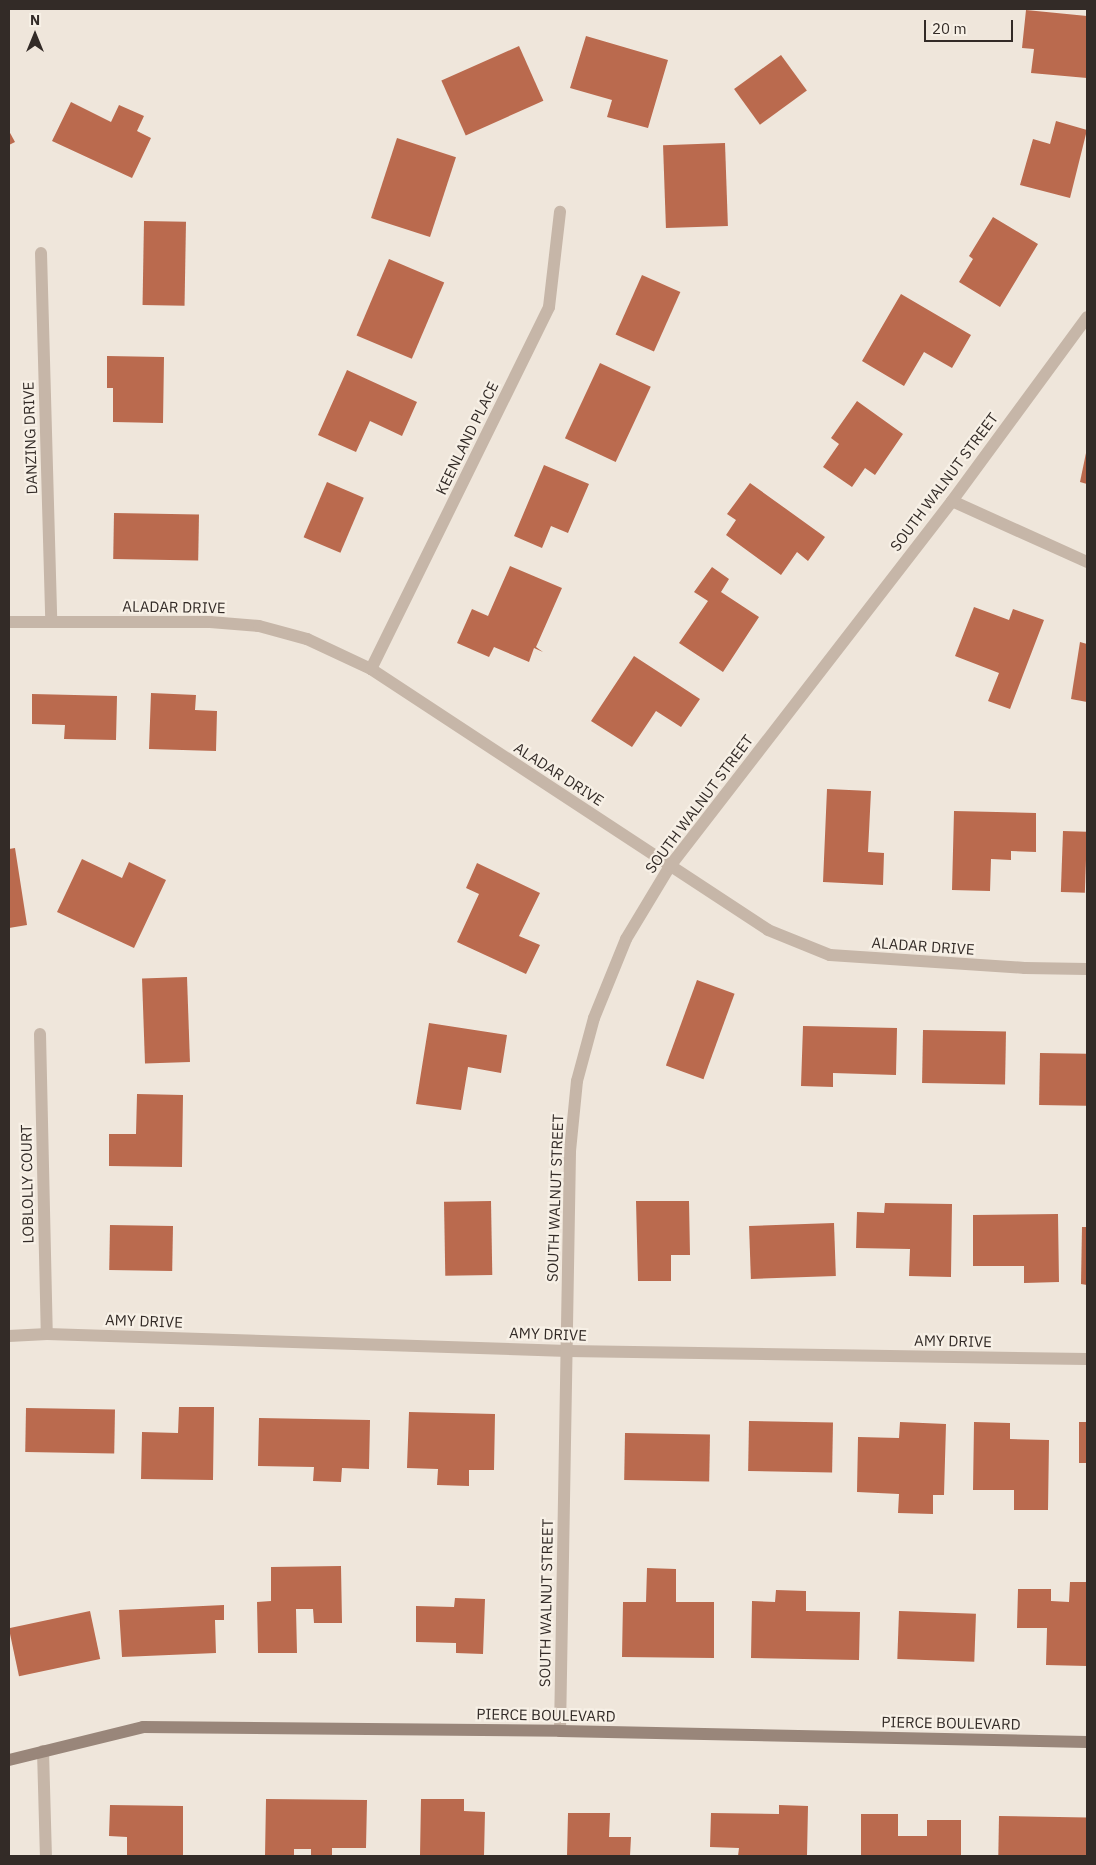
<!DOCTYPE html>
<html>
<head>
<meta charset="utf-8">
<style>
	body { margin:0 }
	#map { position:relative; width:1096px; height:1865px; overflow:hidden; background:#efe6db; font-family:"IBM Plex Sans",sans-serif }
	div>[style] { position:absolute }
	.building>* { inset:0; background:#ba6a4e; transform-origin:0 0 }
	.street>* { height:12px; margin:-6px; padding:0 6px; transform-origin:6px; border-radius:6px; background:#c6b6a8 }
	.secondary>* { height:12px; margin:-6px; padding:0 6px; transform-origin:6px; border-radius:6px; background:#99867a }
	span { translate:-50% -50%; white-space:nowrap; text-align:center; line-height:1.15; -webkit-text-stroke:4.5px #f7f0e6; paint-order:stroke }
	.street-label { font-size:15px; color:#332b27 }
	.frame { position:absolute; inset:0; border:10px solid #332b27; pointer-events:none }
	.north { position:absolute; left:10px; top:10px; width:50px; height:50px; -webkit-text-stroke:4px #f7f0e6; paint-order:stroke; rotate:0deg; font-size:14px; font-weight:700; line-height:20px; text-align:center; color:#332b27 }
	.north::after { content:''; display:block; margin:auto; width:18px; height:22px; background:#332b27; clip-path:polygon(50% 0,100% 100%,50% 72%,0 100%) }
	.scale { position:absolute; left:924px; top:20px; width:89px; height:22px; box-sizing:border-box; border:2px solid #332b27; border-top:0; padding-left:6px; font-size:15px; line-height:18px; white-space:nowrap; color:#332b27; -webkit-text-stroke:4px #f7f0e6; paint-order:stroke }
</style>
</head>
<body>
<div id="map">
	<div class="building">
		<i style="clip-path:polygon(1026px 10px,1087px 16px,1087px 78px,1031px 73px,1034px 49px,1022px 48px)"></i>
		<i style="clip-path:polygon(586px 36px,668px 60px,648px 128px,607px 117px,612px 100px,570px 88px)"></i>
		<i style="left:519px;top:46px;width:60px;height:85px;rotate:66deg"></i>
		<i style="left:781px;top:55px;width:44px;height:58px;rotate:54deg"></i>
		<i style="clip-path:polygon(71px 102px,111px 122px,119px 105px,144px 116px,137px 131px,151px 138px,132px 178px,52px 141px)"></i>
		<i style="clip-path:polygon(1056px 121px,1087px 130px,1070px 198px,1020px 185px,1033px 139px,1050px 144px)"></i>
		<i style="clip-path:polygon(9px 131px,15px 142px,9px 145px)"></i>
		<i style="left:397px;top:138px;width:62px;height:84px;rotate:18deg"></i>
		<i style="left:725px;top:143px;width:83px;height:62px;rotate:88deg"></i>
		<i style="clip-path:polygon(993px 217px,1038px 244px,1000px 307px,959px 282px,973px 259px,969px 256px)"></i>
		<i style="left:144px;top:221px;width:42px;height:84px;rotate:1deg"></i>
		<i style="left:389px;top:259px;width:60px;height:83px;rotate:23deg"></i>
		<i style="left:642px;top:275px;width:42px;height:65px;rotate:24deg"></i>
		<i style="clip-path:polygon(901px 294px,971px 335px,952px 368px,924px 352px,904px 386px,862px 361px)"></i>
		<i style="clip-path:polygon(107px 356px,164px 357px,163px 423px,113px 422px,113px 388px,107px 388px)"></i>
		<i style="left:600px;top:363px;width:56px;height:83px;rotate:25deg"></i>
		<i style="clip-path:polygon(347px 370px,417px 402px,402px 436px,370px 421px,356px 452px,318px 435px)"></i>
		<i style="clip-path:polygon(857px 401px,903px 434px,875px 475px,865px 468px,852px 487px,823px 467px,839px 444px,831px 438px)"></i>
		<i style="clip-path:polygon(1086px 453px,1087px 453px,1087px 484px,1080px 482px)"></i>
		<i style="clip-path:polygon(544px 465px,589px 484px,568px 533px,551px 526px,542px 548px,514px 536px)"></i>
		<i style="left:327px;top:482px;width:40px;height:60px;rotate:23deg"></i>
		<i style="clip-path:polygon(750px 483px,825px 537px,808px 561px,797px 552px,781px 575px,726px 535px,736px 520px,727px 514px)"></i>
		<i style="left:114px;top:513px;width:85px;height:46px;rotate:1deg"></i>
		<i style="clip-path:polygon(510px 566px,562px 588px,536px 647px,543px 652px,534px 648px,529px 662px,494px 647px,489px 657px,457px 643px,472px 609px,488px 616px)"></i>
		<i style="clip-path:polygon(712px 567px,729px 579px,721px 592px,759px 617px,723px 672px,679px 643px,708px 601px,694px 592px)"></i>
		<i style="clip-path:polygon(974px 607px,1009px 620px,1013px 609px,1044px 620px,1010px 709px,988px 701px,999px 673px,955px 656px)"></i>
		<i style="clip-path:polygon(1080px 642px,1087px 644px,1087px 702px,1071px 699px)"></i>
		<i style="clip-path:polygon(634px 656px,700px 699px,681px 727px,656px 711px,632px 747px,591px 721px)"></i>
		<i style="clip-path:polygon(151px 693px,196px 695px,195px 710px,217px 711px,216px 751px,149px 749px)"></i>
		<i style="clip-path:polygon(32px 694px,117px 696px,116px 740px,64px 739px,65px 725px,32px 724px)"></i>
		<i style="clip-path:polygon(827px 789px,871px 791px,868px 852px,884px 853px,883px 885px,823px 882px)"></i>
		<i style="clip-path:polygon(954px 811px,1036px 813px,1036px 852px,1011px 851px,1011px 860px,991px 859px,990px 891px,952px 890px)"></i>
		<i style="left:1063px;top:831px;width:24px;height:61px;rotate:2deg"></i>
		<i style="clip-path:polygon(15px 848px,27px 925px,9px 928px,9px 849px)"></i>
		<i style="clip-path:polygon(82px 859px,122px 878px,129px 862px,166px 880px,134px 948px,57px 912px)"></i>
		<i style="clip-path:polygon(477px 863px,540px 893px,519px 936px,540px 945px,526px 974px,457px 942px,479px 894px,466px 888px)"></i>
		<i style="left:187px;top:977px;width:85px;height:45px;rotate:88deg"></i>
		<i style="left:697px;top:980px;width:40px;height:91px;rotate:20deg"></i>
		<i style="clip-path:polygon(429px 1023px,507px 1035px,501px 1073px,468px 1067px,461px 1110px,416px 1104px)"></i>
		<i style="clip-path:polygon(803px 1026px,897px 1028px,896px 1075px,833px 1073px,833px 1087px,801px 1086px)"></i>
		<i style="left:923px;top:1030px;width:83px;height:53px;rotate:1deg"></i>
		<i style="left:1040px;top:1053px;width:47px;height:52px;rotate:1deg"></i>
		<i style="clip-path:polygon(137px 1094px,183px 1095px,182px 1167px,109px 1166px,109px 1134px,136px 1134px)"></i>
		<i style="left:491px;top:1201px;width:74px;height:47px;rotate:89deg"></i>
		<i style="clip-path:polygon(636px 1201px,689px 1201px,690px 1255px,671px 1255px,671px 1281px,638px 1281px)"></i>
		<i style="clip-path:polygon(885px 1203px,952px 1204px,951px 1277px,909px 1276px,910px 1249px,856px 1248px,857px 1212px,884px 1213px)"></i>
		<i style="clip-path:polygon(1058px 1214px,1059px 1282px,1024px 1283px,1024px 1266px,973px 1266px,973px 1215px)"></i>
		<i style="left:834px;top:1223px;width:53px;height:85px;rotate:88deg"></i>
		<i style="left:110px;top:1225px;width:63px;height:45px;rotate:1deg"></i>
		<i style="clip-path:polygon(1082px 1227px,1087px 1227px,1087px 1285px,1081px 1284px)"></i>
		<i style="clip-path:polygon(179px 1407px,214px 1407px,213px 1480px,141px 1479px,142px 1432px,178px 1433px)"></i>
		<i style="left:26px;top:1408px;width:89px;height:44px;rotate:1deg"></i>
		<i style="clip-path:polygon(409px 1412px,495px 1414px,494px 1470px,469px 1470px,469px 1486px,437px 1485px,438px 1469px,407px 1468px)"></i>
		<i style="clip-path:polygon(259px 1418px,370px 1420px,369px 1469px,342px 1468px,341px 1482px,313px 1481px,314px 1467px,258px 1466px)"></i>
		<i style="left:749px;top:1421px;width:84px;height:50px;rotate:1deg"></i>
		<i style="clip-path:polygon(900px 1422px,946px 1424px,944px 1495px,933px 1495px,933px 1514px,898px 1513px,899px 1494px,857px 1492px,858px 1437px,899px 1438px)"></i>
		<i style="clip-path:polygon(974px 1422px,1010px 1423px,1010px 1439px,1049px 1440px,1048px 1510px,1014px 1510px,1014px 1490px,973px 1490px)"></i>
		<i style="left:1079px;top:1422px;width:8px;height:41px"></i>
		<i style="left:625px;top:1433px;width:85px;height:47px;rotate:1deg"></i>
		<i style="clip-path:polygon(341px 1566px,342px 1623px,314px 1623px,313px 1609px,296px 1609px,297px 1653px,258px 1653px,257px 1602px,271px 1601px,271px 1567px)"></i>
		<i style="clip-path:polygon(647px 1568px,676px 1569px,676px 1602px,714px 1602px,714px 1658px,622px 1657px,623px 1602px,646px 1602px)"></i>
		<i style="clip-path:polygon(1070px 1582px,1087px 1582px,1087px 1666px,1046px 1665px,1047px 1628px,1017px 1628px,1018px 1589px,1051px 1589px,1051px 1601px,1069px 1602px)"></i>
		<i style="clip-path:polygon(776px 1590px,806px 1591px,806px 1611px,860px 1612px,859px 1660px,751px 1658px,752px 1601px,775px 1602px)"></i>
		<i style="clip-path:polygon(455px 1598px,485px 1599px,483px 1654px,456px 1653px,456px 1643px,416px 1642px,416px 1606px,454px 1607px)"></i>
		<i style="clip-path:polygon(224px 1605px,224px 1620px,215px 1620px,216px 1653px,122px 1657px,119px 1610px)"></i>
		<i style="left:90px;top:1611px;width:49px;height:83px;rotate:78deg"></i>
		<i style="left:899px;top:1611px;width:77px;height:48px;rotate:2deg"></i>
		<i style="clip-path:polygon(266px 1799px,367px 1800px,366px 1848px,332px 1848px,332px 1856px,311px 1856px,311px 1849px,294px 1849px,294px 1856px,265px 1856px)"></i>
		<i style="clip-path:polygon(421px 1799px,464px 1799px,464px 1811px,485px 1812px,484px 1856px,420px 1856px)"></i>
		<i style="clip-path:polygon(110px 1805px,183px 1806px,183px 1856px,127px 1856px,127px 1837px,109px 1836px)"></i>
		<i style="clip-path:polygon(779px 1805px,808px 1806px,807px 1856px,738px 1856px,739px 1848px,710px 1847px,711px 1813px,779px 1814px)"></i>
		<i style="clip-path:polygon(568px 1813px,610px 1813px,609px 1837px,631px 1837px,630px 1856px,567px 1856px)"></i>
		<i style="clip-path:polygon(861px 1814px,898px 1814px,898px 1836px,927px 1836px,927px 1820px,961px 1820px,961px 1856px,861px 1856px)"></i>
		<i style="left:999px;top:1816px;width:88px;height:40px;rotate:1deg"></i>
	</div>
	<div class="street">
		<i style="left:41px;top:253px;width:369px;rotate:88.4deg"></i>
		<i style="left:952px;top:501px;width:148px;rotate:24.3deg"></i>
		<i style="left:9px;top:622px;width:201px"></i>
		<i style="left:210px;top:622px;width:49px;rotate:4.7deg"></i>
		<i style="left:259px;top:626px;width:50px;rotate:15.2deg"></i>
		<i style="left:307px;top:639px;width:71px;rotate:25.1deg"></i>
		<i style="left:371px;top:669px;width:475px;rotate:33.3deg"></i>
		<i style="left:768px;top:930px;width:67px;rotate:22deg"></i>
		<i style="left:830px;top:955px;width:195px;rotate:3.8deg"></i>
		<i style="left:1025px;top:968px;width:62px;rotate:0.9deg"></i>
		<i style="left:371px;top:669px;width:403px;rotate:-63.8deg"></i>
		<i style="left:549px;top:307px;width:96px;rotate:-83.4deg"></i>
		<i style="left:40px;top:1034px;width:300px;rotate:88.7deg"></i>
		<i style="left:9px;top:1336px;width:38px;rotate:-3deg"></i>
		<i style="left:47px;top:1334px;width:521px;rotate:1.87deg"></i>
		<i style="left:568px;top:1351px;width:519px;rotate:0.88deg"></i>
		<i style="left:560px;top:1731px;width:580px;rotate:-89.01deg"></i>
		<i style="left:570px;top:1151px;width:70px;rotate:-84.3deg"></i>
		<i style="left:577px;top:1081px;width:65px;rotate:-74.9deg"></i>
		<i style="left:594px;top:1018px;width:85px;rotate:-67.9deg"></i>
		<i style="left:626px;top:939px;width:85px;rotate:-58.9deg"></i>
		<i style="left:670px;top:866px;width:461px;rotate:-52.3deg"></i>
		<i style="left:952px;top:501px;width:228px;rotate:-53.7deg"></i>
		<i style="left:43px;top:1751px;width:105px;rotate:88.4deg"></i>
	</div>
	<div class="secondary">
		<i style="left:9px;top:1760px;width:138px;rotate:-13.8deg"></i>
		<i style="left:143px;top:1727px;width:417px;rotate:0.5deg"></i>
		<i style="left:560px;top:1731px;width:527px;rotate:1.2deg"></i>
	</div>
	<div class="street-label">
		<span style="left:30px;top:438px;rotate:-92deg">DANZING DRIVE</span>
		<span style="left:467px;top:438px;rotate:-64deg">KEENLAND PLACE</span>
		<span style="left:944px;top:482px;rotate:-53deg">SOUTH WALNUT STREET</span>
		<span style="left:174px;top:607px;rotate:1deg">ALADAR DRIVE</span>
		<span style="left:559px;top:774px;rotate:33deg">ALADAR DRIVE</span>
		<span style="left:699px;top:804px;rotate:-53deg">SOUTH WALNUT STREET</span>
		<span style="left:923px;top:946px;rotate:4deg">ALADAR DRIVE</span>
		<span style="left:27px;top:1184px;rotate:-91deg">LOBLOLLY COURT</span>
		<span style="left:555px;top:1198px;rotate:-88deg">SOUTH WALNUT STREET</span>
		<span style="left:144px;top:1321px;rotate:2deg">AMY DRIVE</span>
		<span style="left:548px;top:1334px;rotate:2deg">AMY DRIVE</span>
		<span style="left:953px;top:1341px;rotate:1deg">AMY DRIVE</span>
		<span style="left:546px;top:1603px;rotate:-89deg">SOUTH WALNUT STREET</span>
		<span style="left:546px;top:1715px;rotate:1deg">PIERCE BOULEVARD</span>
		<span style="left:951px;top:1723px;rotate:1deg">PIERCE BOULEVARD</span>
	</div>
	<div class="frame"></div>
	<div class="north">N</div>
	<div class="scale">20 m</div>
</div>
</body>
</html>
